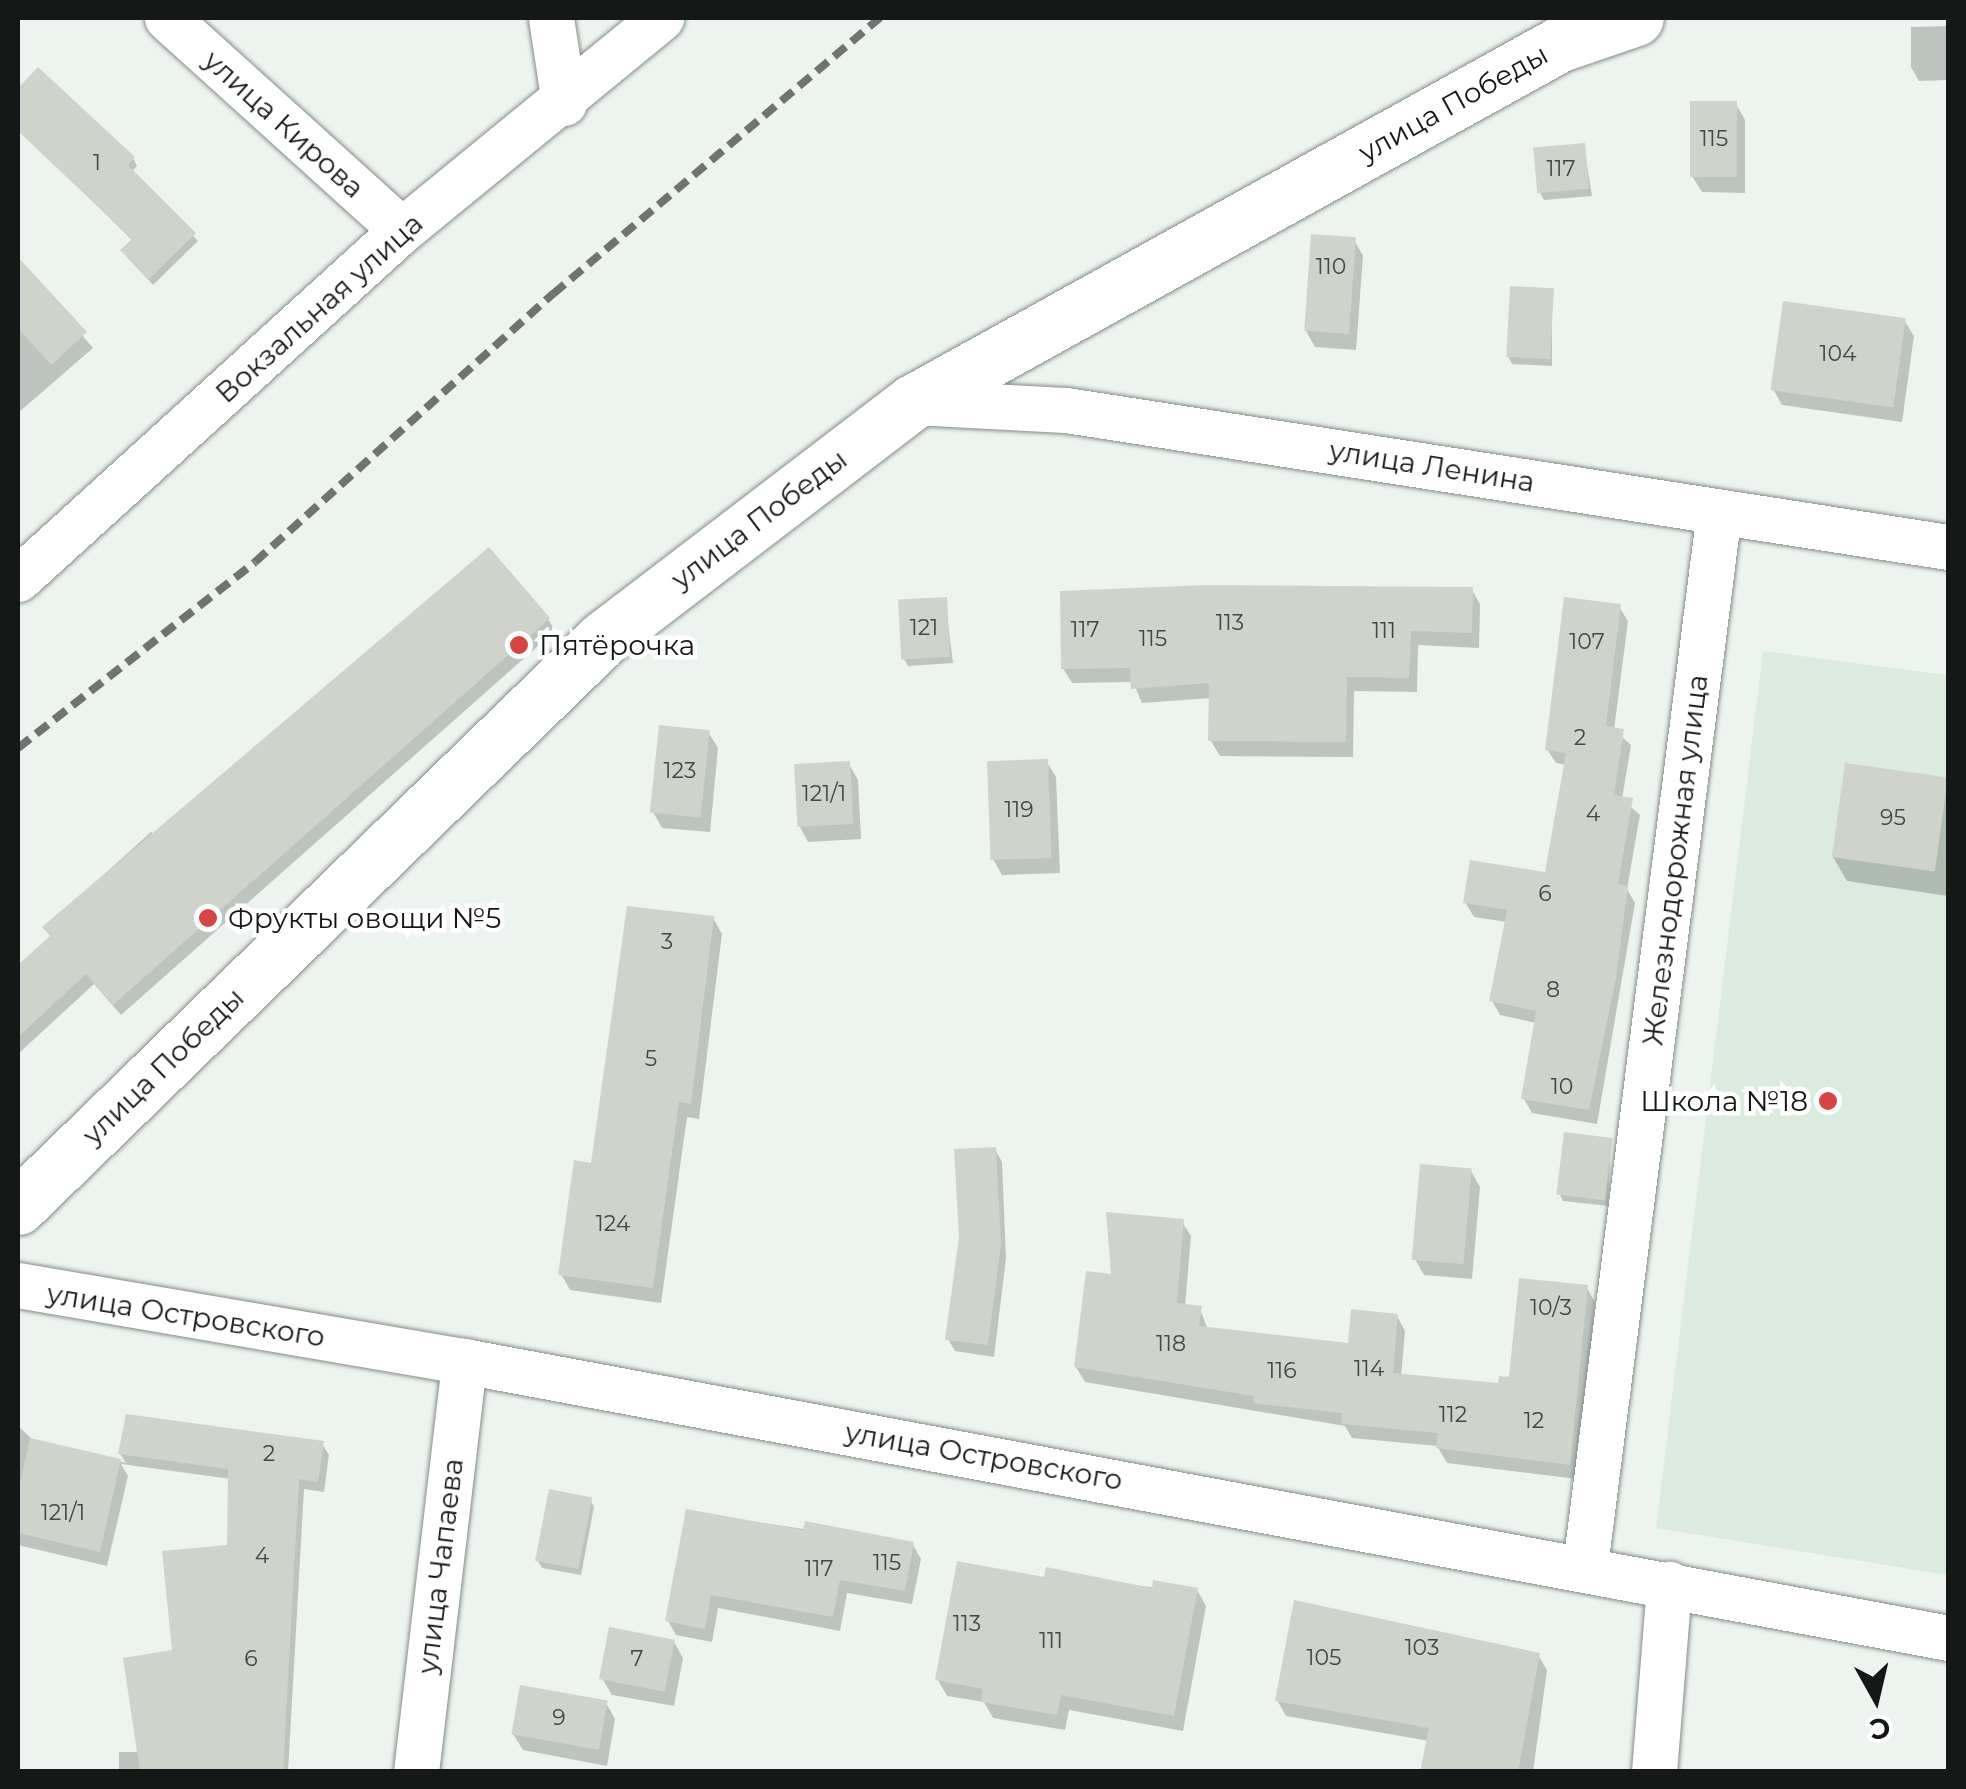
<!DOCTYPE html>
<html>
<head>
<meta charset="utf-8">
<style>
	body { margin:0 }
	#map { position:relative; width:1966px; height:1789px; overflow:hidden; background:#edf4ef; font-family:Montserrat,sans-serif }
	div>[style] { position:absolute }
	.built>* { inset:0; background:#dcebe0 }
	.shadow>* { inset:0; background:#0003 }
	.building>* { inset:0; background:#cfd3cb; transform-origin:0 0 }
	.roads { filter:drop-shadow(0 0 2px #858c87) drop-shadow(0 0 2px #858c87) }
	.street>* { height:45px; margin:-22.5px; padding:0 22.5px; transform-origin:22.5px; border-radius:22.5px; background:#fff }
	.secondary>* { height:55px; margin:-27.5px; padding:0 27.5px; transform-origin:27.5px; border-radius:27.5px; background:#fff }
	.rail>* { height:8px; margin-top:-4px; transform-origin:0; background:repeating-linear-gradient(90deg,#707471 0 15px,transparent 0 23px) }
	.dots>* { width:28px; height:28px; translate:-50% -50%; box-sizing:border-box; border:5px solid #fff; border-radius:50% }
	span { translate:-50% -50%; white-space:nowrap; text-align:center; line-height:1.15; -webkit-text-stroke:9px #fff; paint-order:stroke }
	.number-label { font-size:22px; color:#444743 }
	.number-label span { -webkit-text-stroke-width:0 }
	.street-label { font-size:28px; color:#151816 }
	.poi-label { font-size:28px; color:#151816 }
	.left { translate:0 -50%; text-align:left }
	.right { translate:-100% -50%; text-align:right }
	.frame { position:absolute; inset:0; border:20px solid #151816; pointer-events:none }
	.north { position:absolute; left:1826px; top:1649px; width:100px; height:100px; -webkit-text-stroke:8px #fff; paint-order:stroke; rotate:172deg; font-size:28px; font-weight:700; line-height:40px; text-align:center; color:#151816 }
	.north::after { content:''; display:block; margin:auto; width:35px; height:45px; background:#151816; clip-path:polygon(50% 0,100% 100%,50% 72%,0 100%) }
</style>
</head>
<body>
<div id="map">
	<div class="built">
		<i style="clip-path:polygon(1763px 651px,1948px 675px,1948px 1575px,1656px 1528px)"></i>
	</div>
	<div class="shadow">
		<i style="clip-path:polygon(1948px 26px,1948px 80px,1919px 81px,1911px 67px,1911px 27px)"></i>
		<i style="clip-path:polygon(1736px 104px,1745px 120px,1745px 193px,1702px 192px,1692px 176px)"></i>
		<i style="clip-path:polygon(1584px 146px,1592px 196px,1544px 200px,1540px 193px)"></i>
		<i style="clip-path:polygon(48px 157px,133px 158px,137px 166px,132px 172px,198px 241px,153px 285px,123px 251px,133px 241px)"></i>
		<i style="clip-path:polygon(1354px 240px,1363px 256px,1356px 350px,1315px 347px,1306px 331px)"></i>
		<i style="clip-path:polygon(18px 260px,93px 348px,18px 413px)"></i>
		<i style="clip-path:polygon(1552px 291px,1552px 366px,1512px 364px,1508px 356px)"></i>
		<i style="clip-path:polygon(1904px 320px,1914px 336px,1902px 422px,1782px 405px,1773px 389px)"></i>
		<i style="clip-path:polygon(1472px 590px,1480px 604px,1479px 648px,1418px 645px,1417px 692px,1354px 691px,1353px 757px,1220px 756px,1211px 741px,1211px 698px,1142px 703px,1133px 682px,1072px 683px,1063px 668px)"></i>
		<i style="clip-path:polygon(945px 600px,953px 663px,908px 666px,904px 659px)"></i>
		<i style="clip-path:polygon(1619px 607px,1628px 621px,1614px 730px,1631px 745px,1622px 799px,1640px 815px,1627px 889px,1635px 903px,1597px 1124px,1532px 1113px,1524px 1099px,1536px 1023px,1500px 1015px,1492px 1001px,1507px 922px,1474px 917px,1465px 902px,1547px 875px,1566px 765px,1556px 763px,1547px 749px)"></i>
		<i style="clip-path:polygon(548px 619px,555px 631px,121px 1015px,94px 984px,18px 1054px,18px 969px,51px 938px,46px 927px,151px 832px,158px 838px)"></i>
		<i style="clip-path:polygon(708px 732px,718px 748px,710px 832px,662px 828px,653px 812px)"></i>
		<i style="clip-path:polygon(1046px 761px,1056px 777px,1060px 873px,1002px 875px,993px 859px)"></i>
		<i style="clip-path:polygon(849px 764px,858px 780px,861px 839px,808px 842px,799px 825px)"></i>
		<i style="clip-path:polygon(1847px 766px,1948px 781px,1948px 896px,1847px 881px,1833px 857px)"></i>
		<i style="clip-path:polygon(713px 918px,722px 934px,699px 1119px,687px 1117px,661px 1303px,570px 1290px,561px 1274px,593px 1166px)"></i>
		<i style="clip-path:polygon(1611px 1140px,1608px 1206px,1563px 1201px,1559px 1193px)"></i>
		<i style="clip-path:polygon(995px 1149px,1002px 1162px,1006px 1258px,994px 1357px,955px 1351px,948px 1339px)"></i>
		<i style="clip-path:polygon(1471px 1171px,1480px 1187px,1472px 1279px,1424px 1275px,1415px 1259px)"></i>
		<i style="clip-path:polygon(1182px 1222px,1191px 1236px,1185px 1307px,1200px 1309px,1208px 1330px,1350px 1345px,1397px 1316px,1405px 1331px,1401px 1377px,1500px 1386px,1587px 1288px,1595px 1302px,1577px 1479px,1447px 1463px,1437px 1446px,1352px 1438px,1345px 1426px,1085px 1382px,1076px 1367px,1114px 1277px)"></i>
		<i style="clip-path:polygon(18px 1426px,34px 1441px,126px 1463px,120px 1454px,322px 1444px,329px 1455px,324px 1492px,304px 1489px,288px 1772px,119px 1772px,119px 1752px,139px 1752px,174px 1652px,230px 1548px,231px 1479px,121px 1464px,128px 1476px,107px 1566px,18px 1545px)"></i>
		<i style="clip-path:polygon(590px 1499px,594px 1507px,581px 1575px,542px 1568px,538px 1561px)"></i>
		<i style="clip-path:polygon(688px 1512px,913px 1545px,921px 1559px,912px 1604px,847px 1593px,840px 1631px,718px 1608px,712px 1642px,676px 1635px,668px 1621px)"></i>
		<i style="clip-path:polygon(1046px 1580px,1197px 1590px,1206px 1606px,1183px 1731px,1069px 1710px,1065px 1730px,993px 1718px,984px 1702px,947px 1696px,938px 1680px)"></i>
		<i style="clip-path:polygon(674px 1642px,683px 1658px,674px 1706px,612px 1695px,602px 1678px)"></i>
		<i style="clip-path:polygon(1538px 1655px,1547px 1670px,1533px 1772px,1423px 1772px,1429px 1741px,1286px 1716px,1277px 1700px)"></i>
		<i style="clip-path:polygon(606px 1703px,615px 1719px,607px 1766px,523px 1750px,513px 1734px)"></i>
	</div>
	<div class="building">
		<i style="clip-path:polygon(38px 67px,135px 157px,128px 165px,196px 233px,148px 280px,120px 250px,132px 239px,18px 131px,18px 88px)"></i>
		<i style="left:1690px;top:101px;width:47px;height:76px"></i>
		<i style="left:1585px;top:143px;width:46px;height:52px;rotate:85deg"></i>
		<i style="left:1311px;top:234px;width:45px;height:97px;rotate:4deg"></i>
		<i style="clip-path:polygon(18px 257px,87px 332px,51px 365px,18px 328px)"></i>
		<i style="left:1510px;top:286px;width:44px;height:71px;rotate:3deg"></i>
		<i style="left:1783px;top:301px;width:124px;height:90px;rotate:8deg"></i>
		<i style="clip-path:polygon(489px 547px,550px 618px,113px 1005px,86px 974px,18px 1037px,18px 965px,50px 936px,42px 927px)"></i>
		<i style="clip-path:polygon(1207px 585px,1473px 587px,1472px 633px,1411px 631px,1409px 678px,1347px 677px,1346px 742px,1208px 741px,1209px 683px,1131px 689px,1130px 668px,1061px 669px,1060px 591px)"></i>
		<i style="left:947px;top:597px;width:60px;height:49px;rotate:87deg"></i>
		<i style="clip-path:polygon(1564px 597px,1621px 604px,1606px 726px,1624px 729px,1614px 795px,1633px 798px,1618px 884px,1628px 886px,1616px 978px,1589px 1110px,1521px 1099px,1536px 1011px,1489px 1001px,1507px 910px,1463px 903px,1470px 860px,1545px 872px,1566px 753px,1545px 750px)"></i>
		<i style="left:659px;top:725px;width:51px;height:88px;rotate:6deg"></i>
		<i style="left:1048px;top:759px;width:99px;height:61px;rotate:88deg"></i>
		<i style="left:850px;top:761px;width:63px;height:56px;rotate:87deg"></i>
		<i style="left:1845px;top:763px;width:104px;height:95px;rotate:8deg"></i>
		<i style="clip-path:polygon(627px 906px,714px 916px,691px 1104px,679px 1102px,653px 1288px,558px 1275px,574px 1160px,591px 1163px)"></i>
		<i style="left:1564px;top:1132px;width:49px;height:63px;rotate:7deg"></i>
		<i style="clip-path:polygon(996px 1147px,1001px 1244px,988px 1345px,945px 1340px,959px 1237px,954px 1149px)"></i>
		<i style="left:1420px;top:1164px;width:52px;height:96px;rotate:5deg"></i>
		<i style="clip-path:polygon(1106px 1212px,1184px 1219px,1177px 1303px,1202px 1306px,1199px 1326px,1348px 1343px,1351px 1309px,1398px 1314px,1393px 1373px,1498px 1383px,1499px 1376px,1509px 1377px,1519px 1278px,1588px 1285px,1570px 1465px,1436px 1448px,1438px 1433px,1341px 1424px,1342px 1413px,1253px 1403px,1254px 1396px,1074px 1367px,1086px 1271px,1111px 1274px)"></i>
		<i style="clip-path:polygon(126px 1414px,324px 1441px,318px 1482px,299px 1479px,283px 1772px,140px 1772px,123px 1658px,172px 1650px,162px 1551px,227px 1545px,228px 1469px,118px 1454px)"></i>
		<i style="clip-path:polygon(30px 1438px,121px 1459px,100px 1552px,18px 1533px,18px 1493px)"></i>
		<i style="left:549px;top:1489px;width:44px;height:73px;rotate:11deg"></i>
		<i style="clip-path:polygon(686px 1509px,803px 1530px,805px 1521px,914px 1542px,905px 1591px,840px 1580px,833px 1617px,711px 1595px,705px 1629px,665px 1621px)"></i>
		<i style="clip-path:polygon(957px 1561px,1044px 1577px,1046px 1567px,1152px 1588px,1153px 1580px,1198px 1588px,1174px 1716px,1061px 1695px,1057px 1715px,981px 1702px,983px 1689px,935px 1680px)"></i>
		<i style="clip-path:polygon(1294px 1600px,1540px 1653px,1518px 1772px,1420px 1772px,1429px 1728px,1275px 1701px)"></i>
		<i style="left:609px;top:1627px;width:67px;height:53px;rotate:11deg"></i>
		<i style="left:520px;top:1685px;width:89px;height:50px;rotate:10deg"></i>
	</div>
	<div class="roads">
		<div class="street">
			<i style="left:167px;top:18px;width:316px;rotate:42.1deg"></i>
			<i style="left:551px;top:18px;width:86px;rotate:81.3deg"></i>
			<i style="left:913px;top:402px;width:153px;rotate:3deg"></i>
			<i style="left:1066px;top:410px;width:893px;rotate:8.83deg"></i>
			<i style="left:18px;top:579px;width:519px;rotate:-42.27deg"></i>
			<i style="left:402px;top:230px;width:335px;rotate:-39.3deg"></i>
			<i style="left:18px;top:1285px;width:452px;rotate:9.7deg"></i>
			<i style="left:464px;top:1361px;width:1510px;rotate:10.57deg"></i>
			<i style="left:1585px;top:1566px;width:1063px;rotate:-82.76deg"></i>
			<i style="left:416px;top:1772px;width:414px;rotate:-83.3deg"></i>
			<i style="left:1654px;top:1772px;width:189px;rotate:-85.4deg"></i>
		</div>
		<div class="secondary">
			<i style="left:18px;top:1207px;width:817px;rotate:-44.16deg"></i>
			<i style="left:604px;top:638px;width:389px;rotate:-37.4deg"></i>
			<i style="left:913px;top:402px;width:739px;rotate:-28.96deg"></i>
			<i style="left:1560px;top:44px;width:80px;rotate:-18.9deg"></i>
		</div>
	</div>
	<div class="rail">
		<i style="left:18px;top:748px;width:301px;rotate:-38.1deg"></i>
		<i style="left:255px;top:562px;width:401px;rotate:-42deg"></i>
		<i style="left:553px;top:294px;width:428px;rotate:-40.2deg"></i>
	</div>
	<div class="dots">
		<i style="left:519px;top:645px;background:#d54642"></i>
		<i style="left:208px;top:918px;background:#d54642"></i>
		<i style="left:1828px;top:1101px;background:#d54642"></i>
	</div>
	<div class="number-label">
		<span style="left:1714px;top:139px">115</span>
		<span style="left:97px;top:163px">1</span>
		<span style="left:1561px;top:169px">117</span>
		<span style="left:1331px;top:267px">110</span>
		<span style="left:1838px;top:354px">104</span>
		<span style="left:1230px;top:623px">113</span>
		<span style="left:924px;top:628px">121</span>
		<span style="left:1085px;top:630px">117</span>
		<span style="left:1384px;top:631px">111</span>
		<span style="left:1153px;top:639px">115</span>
		<span style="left:1587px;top:642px">107</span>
		<span style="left:1580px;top:738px">2</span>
		<span style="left:680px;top:771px">123</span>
		<span style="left:824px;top:794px">121/1</span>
		<span style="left:1019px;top:810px">119</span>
		<span style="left:1593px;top:814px">4</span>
		<span style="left:1893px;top:818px">95</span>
		<span style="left:1545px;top:894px">6</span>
		<span style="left:667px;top:942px">3</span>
		<span style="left:1553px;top:990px">8</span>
		<span style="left:651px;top:1059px">5</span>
		<span style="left:1562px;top:1087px">10</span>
		<span style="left:613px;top:1224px">124</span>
		<span style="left:1551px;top:1308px">10/3</span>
		<span style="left:1171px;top:1344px">118</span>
		<span style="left:1369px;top:1369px">114</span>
		<span style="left:1282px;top:1371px">116</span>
		<span style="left:1453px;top:1415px">112</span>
		<span style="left:1534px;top:1421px">12</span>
		<span style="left:269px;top:1454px">2</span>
		<span style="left:63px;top:1513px">121/1</span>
		<span style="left:262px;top:1556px">4</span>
		<span style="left:887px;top:1563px">115</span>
		<span style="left:819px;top:1569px">117</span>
		<span style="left:967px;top:1624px">113</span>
		<span style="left:1051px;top:1641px">111</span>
		<span style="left:1422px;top:1648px">103</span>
		<span style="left:1324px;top:1658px">105</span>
		<span style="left:251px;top:1659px">6</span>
		<span style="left:637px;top:1659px">7</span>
		<span style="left:559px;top:1718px">9</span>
	</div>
	<div class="street-label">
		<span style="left:1453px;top:103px;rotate:-29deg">улица Победы</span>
		<span style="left:284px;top:124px;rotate:42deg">улица Кирова</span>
		<span style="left:319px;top:308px;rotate:-42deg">Вокзальная улица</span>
		<span style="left:1432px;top:466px;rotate:9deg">улица Ленина</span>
		<span style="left:759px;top:519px;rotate:-37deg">улица Победы</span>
		<span style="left:1675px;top:860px;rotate:-83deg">Железнодорожная улица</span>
		<span style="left:163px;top:1066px;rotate:-44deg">улица Победы</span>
		<span style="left:186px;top:1315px;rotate:9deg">улица Островского</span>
		<span style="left:984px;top:1456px;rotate:10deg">улица Островского</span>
		<span style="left:440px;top:1566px;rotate:-83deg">улица Чапаева</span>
	</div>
	<div class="poi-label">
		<span class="left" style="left:539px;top:645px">Пятёрочка</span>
		<span class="left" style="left:228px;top:918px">Фрукты овощи №5</span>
		<span class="right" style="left:1808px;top:1101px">Школа №18</span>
	</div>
	<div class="frame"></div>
	<div class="north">С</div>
</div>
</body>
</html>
